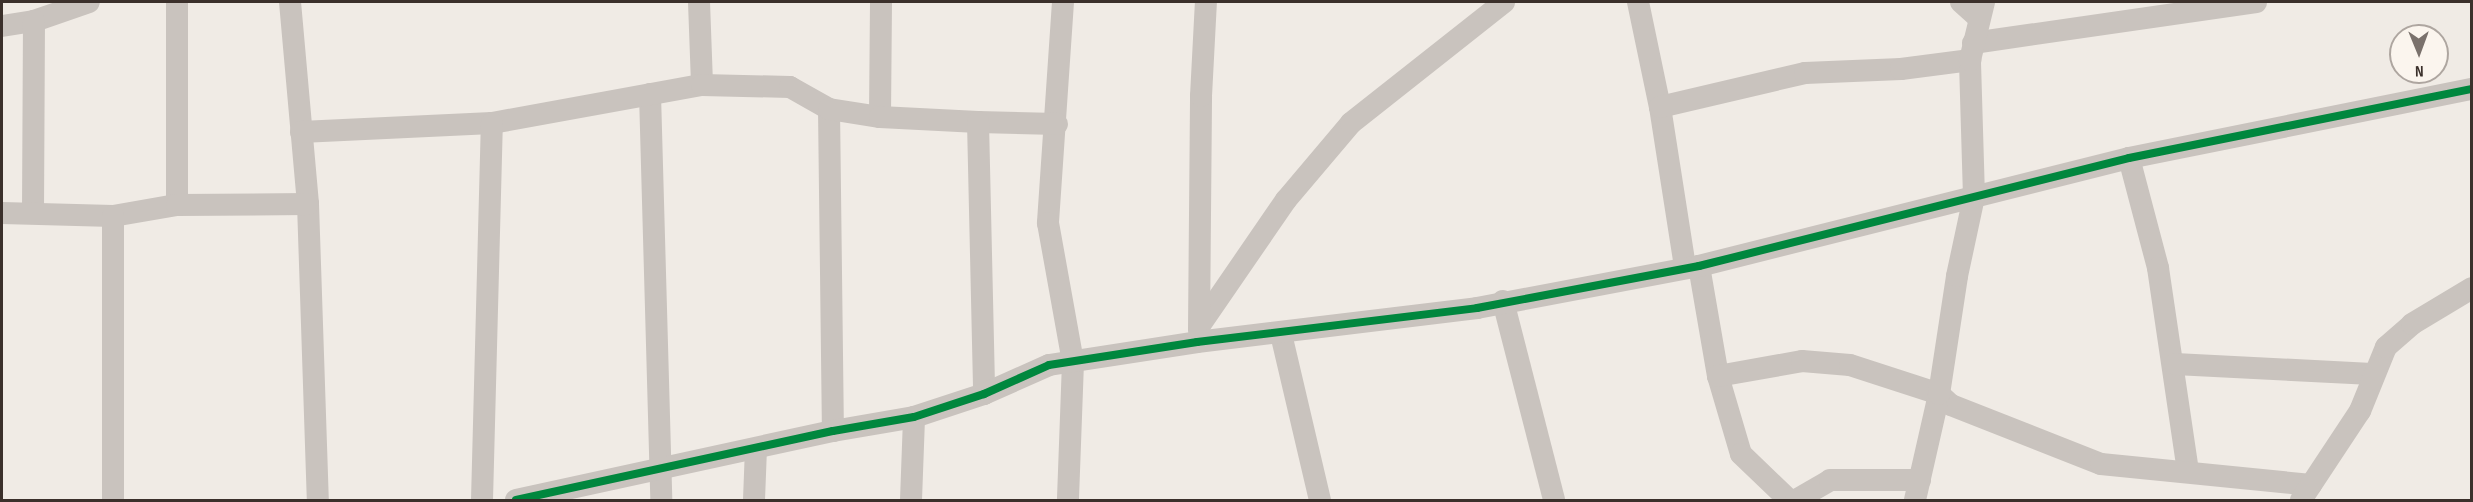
<!DOCTYPE html>
<html>
<head>
<meta charset="utf-8">
<style>
	body { margin:0 }
	#map { position:relative; width:2473px; height:502px; overflow:hidden; background:#f0ebe5; font-family:"Sofia Sans Condensed",sans-serif }
	div>[style] { position:absolute }
	.minor>* { height:22px; margin:-11px; padding:0 11px; transform-origin:11px; border-radius:11px; background:#c9c3be }
	.cycleway>* { height:8px; margin:-4px; padding:0 4px; transform-origin:4px; border-radius:4px; background:#00873e }
	span { translate:-50% -50%; white-space:nowrap; text-align:center; line-height:1.15; -webkit-text-stroke:4.5px #fbf5ee; paint-order:stroke }
	.frame { position:absolute; inset:0; border:3px solid #3b302b; pointer-events:none }
	.north { position:absolute; left:2389px; top:24px; width:60px; height:60px; box-sizing:border-box; background:#fbf5ee; border:2px solid #aea6a0; border-radius:50%; rotate:179deg; font-size:16px; font-weight:700; line-height:24px; text-align:center; color:#3b302b }
	.north::after { content:''; display:block; margin:auto; width:21px; height:27px; background:#7a716c; clip-path:polygon(50% 0,100% 100%,50% 72%,0 100%) }
</style>
</head>
<body>
<div id="map">
	<div class="minor">
		<i style="left:290px;top:2px;width:203px;rotate:84.9deg"></i>
		<i style="left:308px;top:204px;width:296px;rotate:88.1deg"></i>
		<i style="left:699px;top:2px;width:83px;rotate:87.9deg"></i>
		<i style="left:1063px;top:2px;width:222px;rotate:93.9deg"></i>
		<i style="left:1048px;top:223px;width:141px;rotate:79.8deg"></i>
		<i style="left:1073px;top:362px;width:138px;rotate:92.1deg"></i>
		<i style="left:1638px;top:2px;width:107px;rotate:78.2deg"></i>
		<i style="left:1660px;top:107px;width:162px;rotate:81.1deg"></i>
		<i style="left:1961px;top:2px;width:24px;rotate:42deg"></i>
		<i style="left:2px;top:26px;width:32px;rotate:-9deg"></i>
		<i style="left:34px;top:21px;width:58px;rotate:-19.1deg"></i>
		<i style="left:1973px;top:43px;width:286px;rotate:-8.2deg"></i>
		<i style="left:650px;top:94px;width:406px;rotate:88.4deg"></i>
		<i style="left:1660px;top:107px;width:149px;rotate:-13.2deg"></i>
		<i style="left:1805px;top:73px;width:96px;rotate:-2.4deg"></i>
		<i style="left:1901px;top:69px;width:70px;rotate:-7.4deg"></i>
		<i style="left:829px;top:109px;width:322px;rotate:89.3deg"></i>
		<i style="left:880px;top:117px;width:115px;rotate:-89.5deg"></i>
		<i style="left:978px;top:122px;width:79px;rotate:1.5deg"></i>
		<i style="left:301px;top:132px;width:191px;rotate:-2.7deg"></i>
		<i style="left:492px;top:123px;width:213px;rotate:-10.3deg"></i>
		<i style="left:702px;top:85px;width:88px;rotate:1.3deg"></i>
		<i style="left:790px;top:87px;width:45px;rotate:29.4deg"></i>
		<i style="left:829px;top:109px;width:52px;rotate:8.9deg"></i>
		<i style="left:880px;top:117px;width:98px;rotate:2.9deg"></i>
		<i style="left:978px;top:122px;width:272px;rotate:88.7deg"></i>
		<i style="left:2129px;top:158px;width:114px;rotate:75.2deg"></i>
		<i style="left:2158px;top:268px;width:205px;rotate:81.6deg"></i>
		<i style="left:177px;top:205px;width:203px;rotate:-90deg"></i>
		<i style="left:33px;top:211px;width:190px;rotate:-89.7deg"></i>
		<i style="left:2px;top:213px;width:111px;rotate:1.5deg"></i>
		<i style="left:113px;top:216px;width:65px;rotate:-9.8deg"></i>
		<i style="left:177px;top:205px;width:131px;rotate:-0.4deg"></i>
		<i style="left:113px;top:216px;width:284px;rotate:90deg"></i>
		<i style="left:1699px;top:266px;width:112px;rotate:80.2deg"></i>
		<i style="left:1718px;top:376px;width:81px;rotate:73.6deg"></i>
		<i style="left:1741px;top:454px;width:66px;rotate:43.8deg"></i>
		<i style="left:1503px;top:301px;width:205px;rotate:75.6deg"></i>
		<i style="left:1200px;top:325px;width:152px;rotate:-55.5deg"></i>
		<i style="left:1286px;top:200px;width:101px;rotate:-49.8deg"></i>
		<i style="left:1351px;top:123px;width:195px;rotate:-38.3deg"></i>
		<i style="left:1199px;top:330px;width:234px;rotate:-89.5deg"></i>
		<i style="left:1201px;top:96px;width:94px;rotate:-87deg"></i>
		<i style="left:1281px;top:334px;width:171px;rotate:76.8deg"></i>
		<i style="left:2175px;top:364px;width:197px;rotate:2.9deg"></i>
		<i style="left:1718px;top:376px;width:85px;rotate:-10.1deg"></i>
		<i style="left:1802px;top:361px;width:48px;rotate:4.8deg"></i>
		<i style="left:1850px;top:365px;width:94px;rotate:18deg"></i>
		<i style="left:1939px;top:394px;width:16px;rotate:43deg"></i>
		<i style="left:1951px;top:405px;width:161px;rotate:21.5deg"></i>
		<i style="left:2101px;top:464px;width:211px;rotate:5.7deg"></i>
		<i style="left:482px;top:500px;width:377px;rotate:-88.5deg"></i>
		<i style="left:516px;top:500px;width:324px;rotate:-12.3deg"></i>
		<i style="left:833px;top:431px;width:82px;rotate:-9.8deg"></i>
		<i style="left:914px;top:417px;width:74px;rotate:-18.2deg"></i>
		<i style="left:984px;top:394px;width:71px;rotate:-24deg"></i>
		<i style="left:1049px;top:365px;width:150px;rotate:-8.8deg"></i>
		<i style="left:1197px;top:342px;width:282px;rotate:-6.9deg"></i>
		<i style="left:1477px;top:308px;width:226px;rotate:-10.7deg"></i>
		<i style="left:1699px;top:266px;width:443px;rotate:-14.1deg"></i>
		<i style="left:2129px;top:158px;width:350px;rotate:-11.4deg"></i>
		<i style="left:754px;top:500px;width:51px;rotate:-87.8deg"></i>
		<i style="left:911px;top:500px;width:83px;rotate:-87.9deg"></i>
		<i style="left:1796px;top:500px;width:39px;rotate:-30deg"></i>
		<i style="left:1830px;top:480px;width:90px"></i>
		<i style="left:1915px;top:500px;width:109px;rotate:-77.2deg"></i>
		<i style="left:1939px;top:394px;width:119px;rotate:-81.3deg"></i>
		<i style="left:1957px;top:276px;width:81px;rotate:-77.9deg"></i>
		<i style="left:1974px;top:197px;width:137px;rotate:-91.7deg"></i>
		<i style="left:1970px;top:60px;width:60px;rotate:-76.4deg"></i>
		<i style="left:2301px;top:500px;width:107px;rotate:-56.5deg"></i>
		<i style="left:2360px;top:411px;width:69px;rotate:-67.9deg"></i>
		<i style="left:2386px;top:347px;width:35px;rotate:-41deg"></i>
		<i style="left:2412px;top:324px;width:70px;rotate:-31deg"></i>
	</div>
	<div class="cycleway">
		<i style="left:516px;top:500px;width:324px;rotate:-12.3deg"></i>
		<i style="left:833px;top:431px;width:82px;rotate:-9.8deg"></i>
		<i style="left:914px;top:417px;width:74px;rotate:-18.2deg"></i>
		<i style="left:984px;top:394px;width:71px;rotate:-24deg"></i>
		<i style="left:1049px;top:365px;width:150px;rotate:-8.8deg"></i>
		<i style="left:1197px;top:342px;width:282px;rotate:-6.9deg"></i>
		<i style="left:1477px;top:308px;width:226px;rotate:-10.7deg"></i>
		<i style="left:1699px;top:266px;width:443px;rotate:-14.1deg"></i>
		<i style="left:2129px;top:158px;width:350px;rotate:-11.4deg"></i>
	</div>
	<div class="frame"></div>
	<div class="north">N</div>
</div>
</body>
</html>
